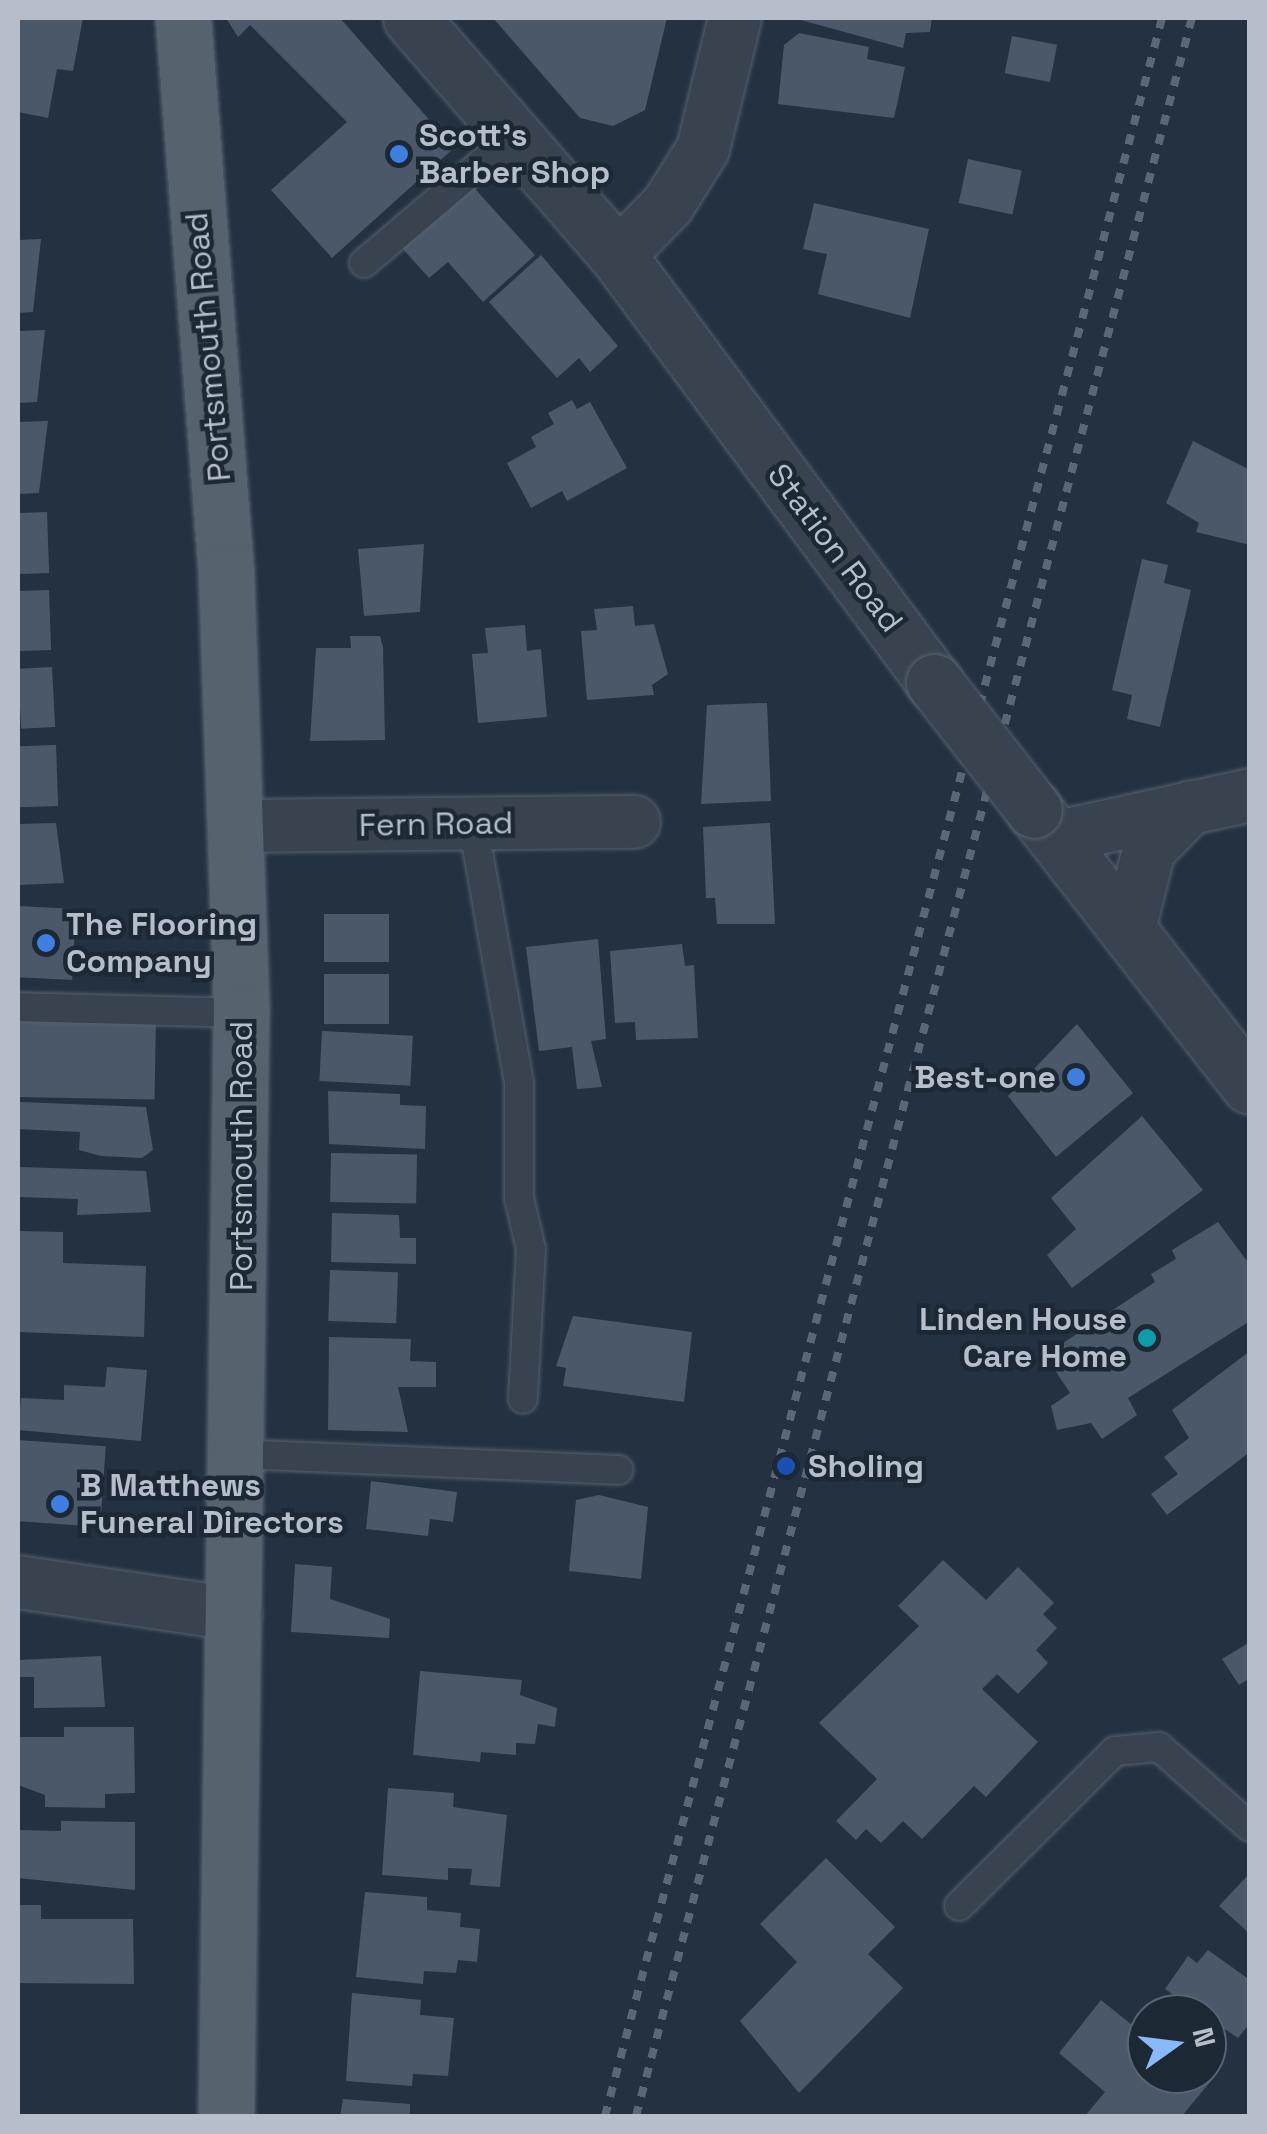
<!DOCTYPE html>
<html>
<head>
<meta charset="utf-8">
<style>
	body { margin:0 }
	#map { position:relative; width:1267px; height:2134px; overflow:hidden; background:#243140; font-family:"Space Grotesk",sans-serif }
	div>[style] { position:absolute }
	.building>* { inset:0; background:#4a5869; transform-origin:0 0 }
	.roads { filter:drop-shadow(0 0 2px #56616d) drop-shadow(0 0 2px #56616d) }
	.service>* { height:28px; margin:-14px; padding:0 14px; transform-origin:14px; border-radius:14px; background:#394350 }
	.minor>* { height:52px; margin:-26px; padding:0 26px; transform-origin:26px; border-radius:26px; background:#394350 }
	.tertiary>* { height:55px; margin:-27.5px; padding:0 27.5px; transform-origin:27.5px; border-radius:27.5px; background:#394350 }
	.primary>* { height:55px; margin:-27.5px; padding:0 27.5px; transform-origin:27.5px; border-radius:27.5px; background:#57626f }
	.rail>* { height:8px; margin-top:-4px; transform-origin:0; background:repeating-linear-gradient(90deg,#5b6777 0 10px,transparent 0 20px) }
	.bridges { filter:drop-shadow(0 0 2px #56616d) drop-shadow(0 0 2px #56616d) }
	.tertiary-bridge>* { height:55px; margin:-27.5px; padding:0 27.5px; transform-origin:27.5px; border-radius:27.5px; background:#394350 }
	.dots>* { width:28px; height:28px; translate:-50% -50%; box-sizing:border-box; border:5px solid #1d2835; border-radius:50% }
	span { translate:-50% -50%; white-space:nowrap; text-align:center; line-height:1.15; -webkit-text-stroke:9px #1d2835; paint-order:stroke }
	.poi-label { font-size:32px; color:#b5beca; font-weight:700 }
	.left { translate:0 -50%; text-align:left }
	.right { translate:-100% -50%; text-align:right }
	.street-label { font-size:32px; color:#b5beca }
	.frame { position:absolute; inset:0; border:20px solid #b5beca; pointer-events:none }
	.north { position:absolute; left:1127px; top:1994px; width:100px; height:100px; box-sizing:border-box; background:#1d2835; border:2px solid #5a6471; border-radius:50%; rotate:76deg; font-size:28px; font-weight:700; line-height:40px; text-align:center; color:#b5beca }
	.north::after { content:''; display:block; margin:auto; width:35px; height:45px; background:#8ab9fa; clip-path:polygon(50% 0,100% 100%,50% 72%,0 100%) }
</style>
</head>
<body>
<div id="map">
	<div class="building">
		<i style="clip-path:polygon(18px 18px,83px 18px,73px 71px,57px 69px,48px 118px,18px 112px)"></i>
		<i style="clip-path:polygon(226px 18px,340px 18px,454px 148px,332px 258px,271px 190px,347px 122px,250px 25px,238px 37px)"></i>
		<i style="clip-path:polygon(493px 18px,667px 18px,645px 110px,613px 126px,580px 118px)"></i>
		<i style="clip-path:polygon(932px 18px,930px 32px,906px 33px,903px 48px,797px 19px)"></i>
		<i style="clip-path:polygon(799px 33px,869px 47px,867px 59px,905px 67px,894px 118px,778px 104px,784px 45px)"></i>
		<i style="left:1012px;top:36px;width:46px;height:38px;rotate:11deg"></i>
		<i style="left:968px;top:159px;width:55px;height:45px;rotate:12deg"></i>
		<i style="clip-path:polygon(467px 180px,535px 255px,483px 302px,448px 262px,429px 278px,402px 248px)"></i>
		<i style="clip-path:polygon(814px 203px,929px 229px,910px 318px,818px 294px,827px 254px,803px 249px)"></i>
		<i style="clip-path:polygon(41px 239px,33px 312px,18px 313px,18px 240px)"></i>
		<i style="clip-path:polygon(541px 255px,618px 346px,590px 372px,579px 358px,557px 378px,489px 302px)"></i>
		<i style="clip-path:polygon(45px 330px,37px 402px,18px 403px,18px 331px)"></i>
		<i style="clip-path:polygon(572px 400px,577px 409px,590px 402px,627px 468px,567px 501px,562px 491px,531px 508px,507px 463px,536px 447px,531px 437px,554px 424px,548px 413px)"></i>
		<i style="clip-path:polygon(48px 421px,39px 493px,18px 494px,18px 422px)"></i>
		<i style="clip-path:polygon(1193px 441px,1250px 470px,1250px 545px,1196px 532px,1199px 523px,1166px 503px)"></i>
		<i style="left:47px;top:512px;width:61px;height:29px;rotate:88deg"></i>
		<i style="clip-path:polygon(424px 544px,420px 612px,364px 616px,358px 549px)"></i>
		<i style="clip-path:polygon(1142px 559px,1168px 565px,1164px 583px,1191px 590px,1160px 727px,1127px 719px,1132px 695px,1112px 690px)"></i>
		<i style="left:49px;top:590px;width:60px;height:31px;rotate:88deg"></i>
		<i style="clip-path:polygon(633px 606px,635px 626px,654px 624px,668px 674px,652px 685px,654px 695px,587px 700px,581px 631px,597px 630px,594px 609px)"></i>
		<i style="clip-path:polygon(525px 625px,527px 651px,541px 649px,547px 717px,478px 723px,472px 654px,488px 653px,485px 628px)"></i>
		<i style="clip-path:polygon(350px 636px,380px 636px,383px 647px,385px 740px,310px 741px,316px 648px,351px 648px)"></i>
		<i style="left:52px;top:667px;width:60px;height:34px;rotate:87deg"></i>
		<i style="clip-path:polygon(767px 703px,771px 801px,701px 804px,707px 705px)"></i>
		<i style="left:56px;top:745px;width:61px;height:38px;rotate:88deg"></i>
		<i style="clip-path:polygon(56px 823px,64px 883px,18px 885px,18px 824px)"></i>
		<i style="clip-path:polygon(770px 823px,775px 924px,717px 924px,715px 898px,706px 898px,703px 827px)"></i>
		<i style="left:18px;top:906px;width:58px;height:71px;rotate:3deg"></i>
		<i style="left:324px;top:914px;width:65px;height:48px"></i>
		<i style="clip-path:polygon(598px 939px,606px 1039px,591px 1041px,602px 1087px,577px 1089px,572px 1047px,539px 1051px,526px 947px)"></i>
		<i style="clip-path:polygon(682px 944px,685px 966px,694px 965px,698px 1038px,636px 1040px,635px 1022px,615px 1023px,610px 951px)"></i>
		<i style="left:324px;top:974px;width:65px;height:50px"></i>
		<i style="left:18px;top:1014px;width:138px;height:83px;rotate:1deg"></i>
		<i style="clip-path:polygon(1077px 1024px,1133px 1093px,1056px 1157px,1008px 1096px)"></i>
		<i style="left:322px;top:1031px;width:91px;height:50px;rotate:3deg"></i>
		<i style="clip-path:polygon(328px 1091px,400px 1094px,400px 1105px,426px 1106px,425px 1149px,329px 1144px)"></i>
		<i style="clip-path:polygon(20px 1102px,146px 1107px,153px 1150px,142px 1158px,101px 1156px,79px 1150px,80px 1132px,18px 1129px)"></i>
		<i style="clip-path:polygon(1142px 1116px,1203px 1190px,1072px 1288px,1047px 1255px,1076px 1229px,1051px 1198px)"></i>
		<i style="left:331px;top:1153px;width:86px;height:49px;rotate:1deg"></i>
		<i style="clip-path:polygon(18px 1167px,146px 1171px,151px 1212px,77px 1215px,78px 1199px,18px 1197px)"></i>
		<i style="clip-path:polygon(332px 1213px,399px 1215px,400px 1238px,416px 1238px,416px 1264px,331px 1262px)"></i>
		<i style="clip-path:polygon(1218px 1222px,1250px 1265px,1250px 1321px,1128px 1398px,1137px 1415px,1102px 1439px,1091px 1423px,1057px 1430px,1051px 1406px,1070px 1393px,1045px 1355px,1155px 1282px,1151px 1274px,1176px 1259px,1172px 1250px)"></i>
		<i style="clip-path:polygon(18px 1231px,63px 1232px,63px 1263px,146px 1266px,144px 1337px,18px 1332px)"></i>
		<i style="left:330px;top:1270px;width:68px;height:51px;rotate:2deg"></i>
		<i style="clip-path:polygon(573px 1316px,692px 1332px,684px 1402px,563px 1386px,566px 1368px,556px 1366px)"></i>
		<i style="clip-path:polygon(329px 1337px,411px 1339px,410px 1361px,436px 1362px,436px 1387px,398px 1387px,408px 1432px,328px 1430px)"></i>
		<i style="clip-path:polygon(1250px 1351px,1250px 1452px,1167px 1515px,1151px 1494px,1178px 1474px,1164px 1457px,1189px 1438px,1172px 1410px)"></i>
		<i style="clip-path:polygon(107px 1367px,147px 1370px,141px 1441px,18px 1430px,21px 1398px,64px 1400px,64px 1385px,105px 1387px)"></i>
		<i style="left:18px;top:1440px;width:88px;height:81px;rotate:4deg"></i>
		<i style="clip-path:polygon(371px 1481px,457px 1492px,453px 1522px,430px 1519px,428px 1536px,366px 1529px)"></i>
		<i style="clip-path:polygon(599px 1495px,648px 1507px,641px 1579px,569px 1571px,576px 1500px)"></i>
		<i style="clip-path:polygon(943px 1560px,986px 1600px,1018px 1567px,1054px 1603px,1043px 1614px,1057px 1628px,1036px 1650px,1048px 1663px,1018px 1694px,997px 1674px,982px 1689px,1038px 1742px,986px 1797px,974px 1786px,922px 1839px,903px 1821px,881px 1843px,866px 1829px,856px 1840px,836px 1821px,877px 1779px,819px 1723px,919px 1626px,898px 1606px)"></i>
		<i style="clip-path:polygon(295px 1564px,332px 1567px,330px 1599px,390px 1619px,389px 1638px,291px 1632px)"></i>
		<i style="clip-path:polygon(1250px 1642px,1250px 1678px,1239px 1685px,1222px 1659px)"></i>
		<i style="clip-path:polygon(101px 1656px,105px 1707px,34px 1708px,34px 1677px,19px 1677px,19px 1660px)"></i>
		<i style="clip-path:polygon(420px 1671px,522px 1680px,520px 1695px,557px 1708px,555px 1727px,538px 1724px,535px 1744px,516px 1743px,516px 1755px,481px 1752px,480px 1762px,413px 1755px)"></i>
		<i style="clip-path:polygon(64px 1727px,134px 1727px,135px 1793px,105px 1794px,105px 1808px,45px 1807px,45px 1795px,18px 1785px,18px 1737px,64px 1737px)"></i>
		<i style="clip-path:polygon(388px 1788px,454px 1793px,453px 1807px,507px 1815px,500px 1887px,470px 1885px,472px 1869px,448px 1868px,448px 1880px,382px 1875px)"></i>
		<i style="clip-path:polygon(61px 1821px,135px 1822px,135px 1890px,18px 1878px,18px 1830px,61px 1831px)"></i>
		<i style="clip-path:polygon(826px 1858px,895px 1927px,868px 1954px,903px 1988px,799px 2093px,740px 2021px,797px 1962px,760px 1924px)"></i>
		<i style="clip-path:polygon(1250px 1873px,1250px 1934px,1219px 1906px)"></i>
		<i style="clip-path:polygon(365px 1892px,427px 1897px,427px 1910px,461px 1913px,460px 1927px,480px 1929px,477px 1962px,458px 1960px,456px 1973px,424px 1971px,423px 1984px,356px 1977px)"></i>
		<i style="clip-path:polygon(18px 1905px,41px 1905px,41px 1919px,133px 1919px,134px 1984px,18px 1983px)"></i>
		<i style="clip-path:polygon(1208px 1950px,1250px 1980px,1250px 2023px,1238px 2038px,1165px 1989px,1188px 1956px,1197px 1963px)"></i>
		<i style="clip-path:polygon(352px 1993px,421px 2000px,420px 2015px,454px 2018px,448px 2076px,413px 2074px,412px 2086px,346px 2081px)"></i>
		<i style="clip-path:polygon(1101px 2000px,1147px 2037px,1147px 2074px,1215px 2076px,1182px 2116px,1085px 2116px,1105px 2092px,1059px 2053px)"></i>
		<i style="clip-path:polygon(343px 2099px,410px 2104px,410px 2116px,340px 2116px)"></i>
	</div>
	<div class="roads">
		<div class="service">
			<i style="left:364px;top:263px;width:198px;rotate:-40.3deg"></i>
			<i style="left:473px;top:824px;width:263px;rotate:79.9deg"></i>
			<i style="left:519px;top:1083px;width:115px;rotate:90deg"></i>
			<i style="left:519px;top:1198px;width:52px;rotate:76.8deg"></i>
			<i style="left:531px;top:1249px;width:150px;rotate:93.1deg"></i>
			<i style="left:18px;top:1007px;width:223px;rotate:1.5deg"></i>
			<i style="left:239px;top:1454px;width:380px;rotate:2.4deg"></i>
			<i style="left:959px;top:1906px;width:220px;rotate:-44.8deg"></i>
			<i style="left:1115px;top:1751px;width:44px;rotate:-5.2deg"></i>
			<i style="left:1159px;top:1747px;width:121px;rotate:41.3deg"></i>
		</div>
		<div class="minor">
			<i style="left:618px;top:256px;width:71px;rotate:-45.6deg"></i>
			<i style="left:668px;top:205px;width:66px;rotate:-58deg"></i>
			<i style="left:703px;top:149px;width:135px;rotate:-76.3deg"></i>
			<i style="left:237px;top:826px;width:397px;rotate:-0.6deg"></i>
			<i style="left:1058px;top:837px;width:197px;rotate:-12.3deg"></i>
			<i style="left:1130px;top:925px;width:77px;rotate:-75.8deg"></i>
			<i style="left:1149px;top:850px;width:60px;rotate:-45.7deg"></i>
			<i style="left:18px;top:1582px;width:220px;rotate:8.4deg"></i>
		</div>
		<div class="tertiary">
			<i style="left:411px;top:18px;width:315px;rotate:49deg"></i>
			<i style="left:618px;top:256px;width:530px;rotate:53.43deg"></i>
			<i style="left:1034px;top:810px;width:350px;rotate:52deg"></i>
		</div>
		<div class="primary">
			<i style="left:183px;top:18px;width:557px;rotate:85.57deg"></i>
			<i style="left:226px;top:573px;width:440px;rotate:88deg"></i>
			<i style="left:241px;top:1013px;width:1103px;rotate:90.78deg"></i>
		</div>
	</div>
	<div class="rail">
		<i style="left:605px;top:2116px;width:2171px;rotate:-75.13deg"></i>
		<i style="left:636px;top:2116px;width:2170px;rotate:-75.16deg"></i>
	</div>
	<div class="bridges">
		<div class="tertiary-bridge">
			<i style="left:934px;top:682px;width:162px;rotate:52deg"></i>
		</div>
	</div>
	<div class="dots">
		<i style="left:399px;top:154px;background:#3f7fe0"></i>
		<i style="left:46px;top:943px;background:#3f7fe0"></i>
		<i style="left:1076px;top:1077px;background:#3f7fe0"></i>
		<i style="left:1147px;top:1338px;background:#0f9aa8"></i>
		<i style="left:786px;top:1466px;background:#1a4fb4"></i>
		<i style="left:60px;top:1504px;background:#3f7fe0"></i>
	</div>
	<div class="poi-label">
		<span class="left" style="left:419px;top:154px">Scott's<br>Barber Shop</span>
		<span class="left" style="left:66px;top:943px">The Flooring<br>Company</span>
		<span class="right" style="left:1056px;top:1077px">Best-one</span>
		<span class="right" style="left:1127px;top:1338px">Linden House<br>Care Home</span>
		<span class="left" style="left:808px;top:1466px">Sholing</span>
		<span class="left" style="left:80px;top:1504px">B Matthews<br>Funeral Directors</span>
	</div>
	<div class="street-label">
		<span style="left:208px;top:347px;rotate:-95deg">Portsmouth Road</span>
		<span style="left:835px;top:548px;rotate:53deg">Station Road</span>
		<span style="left:436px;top:824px;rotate:-1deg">Fern Road</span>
		<span style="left:241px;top:1156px;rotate:-90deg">Portsmouth Road</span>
	</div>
	<div class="frame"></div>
	<div class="north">N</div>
</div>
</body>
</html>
